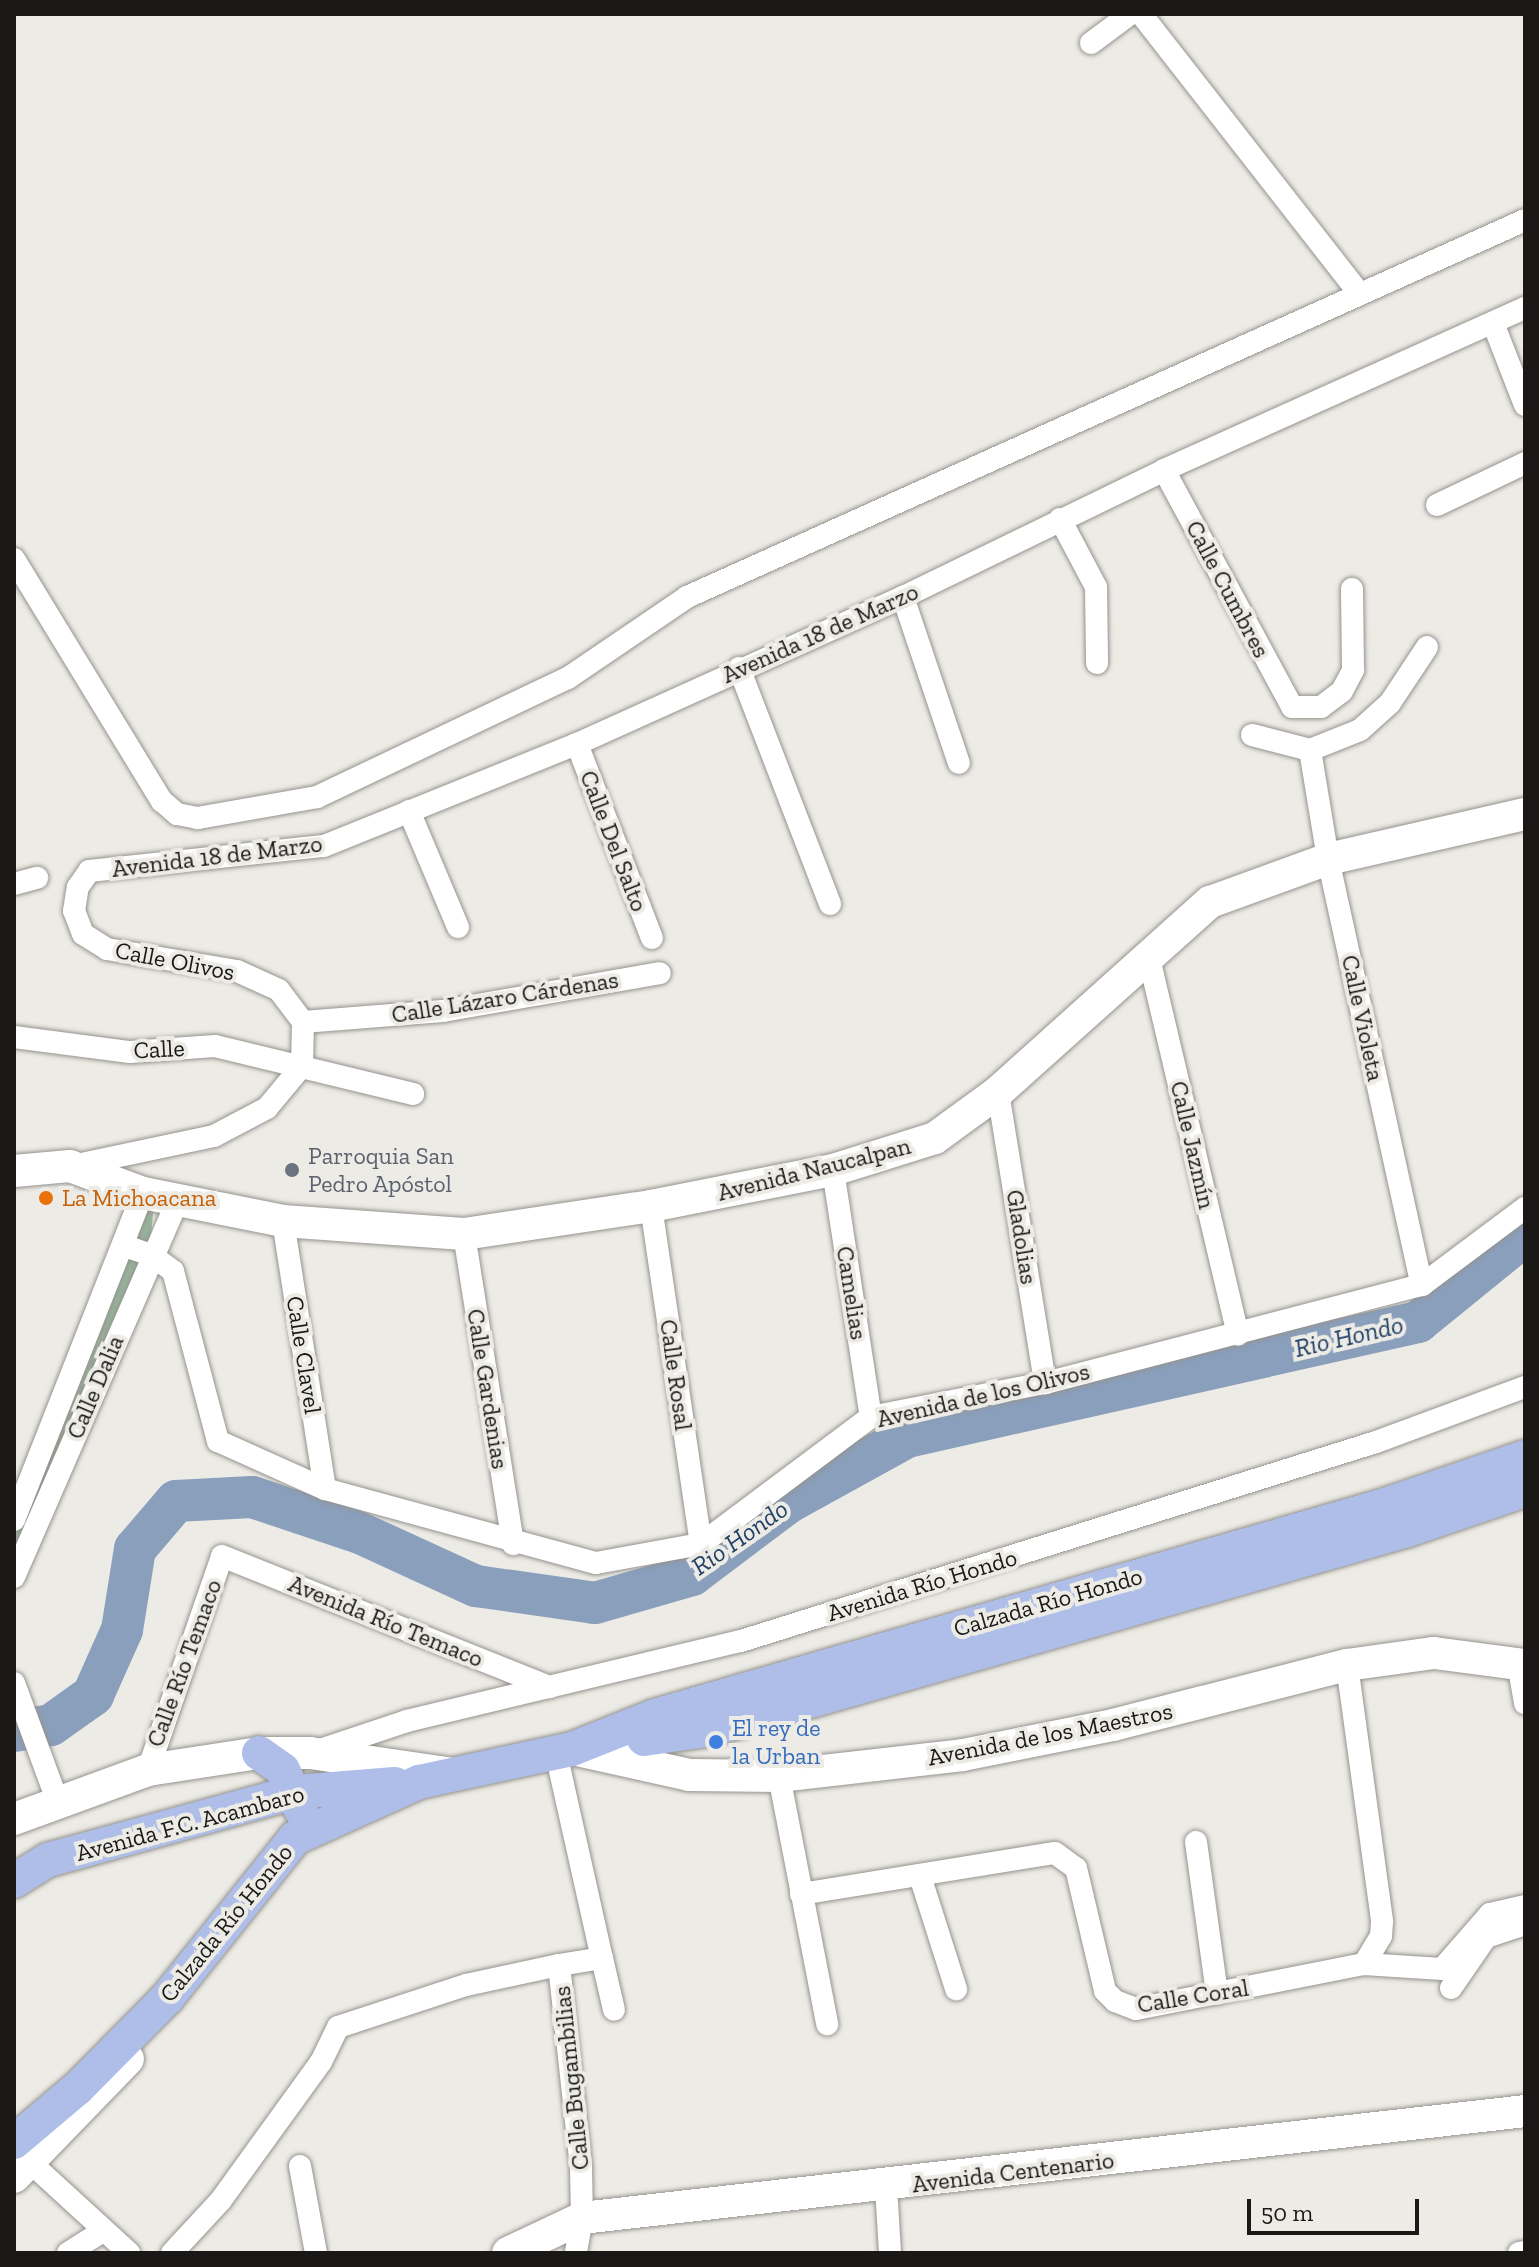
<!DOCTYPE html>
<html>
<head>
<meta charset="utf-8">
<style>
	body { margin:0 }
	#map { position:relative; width:1539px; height:2267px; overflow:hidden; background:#edebe5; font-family:"Zilla Slab",serif }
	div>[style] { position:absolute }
	.forest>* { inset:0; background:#97b59b }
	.river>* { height:42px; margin:-21px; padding:0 21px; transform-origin:21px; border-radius:21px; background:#8a9fbc }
	.roads { filter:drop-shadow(0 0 2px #95938e) drop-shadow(0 0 2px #95938e) }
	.street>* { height:22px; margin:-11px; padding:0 11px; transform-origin:11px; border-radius:11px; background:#fff }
	.secondary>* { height:32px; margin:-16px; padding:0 16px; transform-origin:16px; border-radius:16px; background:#fff }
	.primary>* { height:34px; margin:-17px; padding:0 17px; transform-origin:17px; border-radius:17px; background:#aebee8 }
	.dots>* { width:22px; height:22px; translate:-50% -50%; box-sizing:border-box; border:4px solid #edebe5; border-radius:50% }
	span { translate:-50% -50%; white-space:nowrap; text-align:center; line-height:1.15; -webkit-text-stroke:8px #edebe5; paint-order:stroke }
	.street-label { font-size:24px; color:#191816 }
	.worship-label { font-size:24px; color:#5b616d }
	.left { translate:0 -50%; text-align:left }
	.food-label { font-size:24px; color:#c56008 }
	.shop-label { font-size:24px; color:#366cbe }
	.water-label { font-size:26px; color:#214068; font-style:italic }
	.frame { position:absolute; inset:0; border:16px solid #191816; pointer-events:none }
	.scale { position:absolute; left:1247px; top:2199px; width:172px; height:36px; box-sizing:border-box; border:4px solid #191816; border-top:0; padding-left:10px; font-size:24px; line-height:28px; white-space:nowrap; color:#191816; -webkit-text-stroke:6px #edebe5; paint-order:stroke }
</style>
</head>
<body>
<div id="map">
	<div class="forest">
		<i style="clip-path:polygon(155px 1192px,149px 1256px,14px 1577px,14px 1519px)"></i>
	</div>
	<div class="river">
		<i style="left:14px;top:1731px;width:37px;rotate:-9deg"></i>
		<i style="left:51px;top:1725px;width:52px;rotate:-35.5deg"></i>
		<i style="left:93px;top:1695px;width:71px;rotate:-66deg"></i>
		<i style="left:122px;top:1630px;width:82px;rotate:-80.9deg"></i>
		<i style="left:135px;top:1549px;width:63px;rotate:-49.5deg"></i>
		<i style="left:176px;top:1501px;width:76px;rotate:-3deg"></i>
		<i style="left:252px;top:1497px;width:114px;rotate:18.4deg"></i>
		<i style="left:360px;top:1533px;width:128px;rotate:24.6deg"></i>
		<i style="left:476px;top:1586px;width:120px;rotate:8.1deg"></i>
		<i style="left:595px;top:1603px;width:101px;rotate:-16.1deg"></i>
		<i style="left:692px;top:1575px;width:121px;rotate:-37deg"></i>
		<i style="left:789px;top:1502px;width:135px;rotate:-28.8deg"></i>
		<i style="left:907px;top:1437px;width:524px;rotate:-12.68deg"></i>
		<i style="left:1418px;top:1322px;width:138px;rotate:-39.1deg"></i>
	</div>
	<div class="roads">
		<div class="street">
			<i style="left:1141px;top:14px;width:354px;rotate:52deg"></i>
			<i style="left:1091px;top:43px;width:49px;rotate:-36.6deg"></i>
			<i style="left:1493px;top:323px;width:88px;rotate:68.7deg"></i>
			<i style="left:1164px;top:470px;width:269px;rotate:61.6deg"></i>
			<i style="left:1292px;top:707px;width:29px"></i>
			<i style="left:1321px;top:707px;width:26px;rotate:-37deg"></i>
			<i style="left:1342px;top:691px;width:24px;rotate:-62deg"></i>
			<i style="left:1353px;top:670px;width:81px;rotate:-90.7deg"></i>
			<i style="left:1437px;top:505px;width:98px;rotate:-25.5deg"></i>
			<i style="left:1060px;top:519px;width:77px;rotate:62.1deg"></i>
			<i style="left:1096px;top:587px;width:76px;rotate:89.2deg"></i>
			<i style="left:14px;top:559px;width:284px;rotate:58.6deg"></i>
			<i style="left:162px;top:801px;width:20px;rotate:41deg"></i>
			<i style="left:177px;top:814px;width:21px;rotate:11deg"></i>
			<i style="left:198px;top:818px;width:121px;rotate:-10deg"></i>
			<i style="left:317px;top:797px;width:278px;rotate:-25.4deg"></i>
			<i style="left:568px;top:678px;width:144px;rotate:-34.2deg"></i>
			<i style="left:687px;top:597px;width:919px;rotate:-24.22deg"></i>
			<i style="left:903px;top:597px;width:175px;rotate:71.4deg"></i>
			<i style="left:739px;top:668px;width:253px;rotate:68.9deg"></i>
			<i style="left:1252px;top:735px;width:60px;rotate:14.5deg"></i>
			<i style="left:1310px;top:750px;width:54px;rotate:-21.8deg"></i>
			<i style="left:1360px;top:730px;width:40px;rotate:-42deg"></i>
			<i style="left:1390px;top:703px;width:67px;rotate:-56.5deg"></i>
			<i style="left:577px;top:744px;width:208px;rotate:68.9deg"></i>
			<i style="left:1310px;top:750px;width:110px;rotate:80.6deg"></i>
			<i style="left:1328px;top:859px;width:436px;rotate:77.6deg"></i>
			<i style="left:409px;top:811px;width:126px;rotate:67.1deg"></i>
			<i style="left:14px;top:884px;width:24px;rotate:-15deg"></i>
			<i style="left:1148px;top:954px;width:391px;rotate:76.7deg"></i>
			<i style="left:303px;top:1022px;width:140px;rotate:-4.5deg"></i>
			<i style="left:443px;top:1011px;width:220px;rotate:-9.9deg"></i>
			<i style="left:14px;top:1037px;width:117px;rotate:7.4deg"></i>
			<i style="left:130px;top:1052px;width:85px;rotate:-4deg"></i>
			<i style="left:215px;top:1046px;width:204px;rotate:13.6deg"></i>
			<i style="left:998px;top:1092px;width:295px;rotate:80.8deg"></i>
			<i style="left:72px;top:1166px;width:145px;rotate:-11.9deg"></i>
			<i style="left:214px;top:1136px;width:60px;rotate:-27.8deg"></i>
			<i style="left:267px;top:1108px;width:55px;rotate:-50.2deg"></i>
			<i style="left:302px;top:1066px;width:44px;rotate:-88.7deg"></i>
			<i style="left:303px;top:1022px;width:40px;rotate:-127deg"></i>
			<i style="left:279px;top:990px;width:46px;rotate:-155.7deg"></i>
			<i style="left:237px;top:971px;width:132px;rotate:-170.4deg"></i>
			<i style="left:107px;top:949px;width:28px;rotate:-148deg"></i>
			<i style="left:83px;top:934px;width:25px;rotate:-111deg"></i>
			<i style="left:74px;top:911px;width:24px;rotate:-81deg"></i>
			<i style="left:78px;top:887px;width:19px;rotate:-55deg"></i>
			<i style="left:89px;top:871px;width:236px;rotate:-6.1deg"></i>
			<i style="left:324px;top:846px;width:273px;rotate:-22deg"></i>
			<i style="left:577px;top:744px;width:358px;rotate:-24.3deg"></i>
			<i style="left:903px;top:597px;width:290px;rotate:-25.9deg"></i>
			<i style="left:1164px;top:470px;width:396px;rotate:-24.2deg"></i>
			<i style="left:833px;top:1170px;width:250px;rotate:81.3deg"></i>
			<i style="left:651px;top:1206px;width:342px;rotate:81.6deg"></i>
			<i style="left:283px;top:1221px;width:271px;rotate:81.1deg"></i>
			<i style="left:464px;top:1234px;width:314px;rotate:81deg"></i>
			<i style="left:125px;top:1246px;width:28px;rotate:19deg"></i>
			<i style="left:151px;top:1255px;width:27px;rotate:36deg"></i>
			<i style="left:173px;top:1271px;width:176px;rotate:75.2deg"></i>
			<i style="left:218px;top:1441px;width:117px;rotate:24.2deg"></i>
			<i style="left:325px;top:1489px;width:281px;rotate:15.3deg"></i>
			<i style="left:596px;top:1563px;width:107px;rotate:-10.3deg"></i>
			<i style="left:701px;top:1544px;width:212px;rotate:-36.8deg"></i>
			<i style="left:871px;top:1417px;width:177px;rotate:-11.1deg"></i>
			<i style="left:1045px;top:1383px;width:390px;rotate:-14.6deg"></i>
			<i style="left:1422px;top:1285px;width:129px;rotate:-36.8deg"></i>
			<i style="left:14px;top:1520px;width:352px;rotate:-68.5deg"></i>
			<i style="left:14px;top:1577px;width:413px;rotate:-66.5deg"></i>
			<i style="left:1518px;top:1663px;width:41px;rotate:80.1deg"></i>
			<i style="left:1347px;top:1665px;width:259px;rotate:82.2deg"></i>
			<i style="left:1382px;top:1922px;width:14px;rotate:94deg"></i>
			<i style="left:1381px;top:1936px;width:33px;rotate:121deg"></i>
			<i style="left:14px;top:1683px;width:125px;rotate:69.8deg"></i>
			<i style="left:317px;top:1751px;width:95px;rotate:-18.4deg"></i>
			<i style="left:407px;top:1721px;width:343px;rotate:-13.5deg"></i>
			<i style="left:741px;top:1641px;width:665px;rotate:-17.4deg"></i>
			<i style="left:1376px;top:1442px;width:159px;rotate:-20.3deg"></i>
			<i style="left:556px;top:1753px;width:210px;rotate:77.4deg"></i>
			<i style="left:602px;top:1958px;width:44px;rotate:170.8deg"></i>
			<i style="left:559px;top:1965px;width:203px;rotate:83.8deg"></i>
			<i style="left:581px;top:2167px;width:51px;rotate:88.9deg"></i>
			<i style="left:582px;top:2218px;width:36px;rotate:100deg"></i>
			<i style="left:148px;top:1770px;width:226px;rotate:-70.9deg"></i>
			<i style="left:222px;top:1556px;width:353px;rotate:21.8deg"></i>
			<i style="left:779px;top:1776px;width:253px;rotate:79deg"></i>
			<i style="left:1196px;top:1842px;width:153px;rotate:82.1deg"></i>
			<i style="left:920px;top:1876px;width:119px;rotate:72.3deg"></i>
			<i style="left:801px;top:1894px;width:257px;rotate:-9.2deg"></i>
			<i style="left:1055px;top:1853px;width:26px;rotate:36deg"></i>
			<i style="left:1076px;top:1868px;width:126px;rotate:76.7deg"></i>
			<i style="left:1105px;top:1991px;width:14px;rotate:45deg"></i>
			<i style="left:1115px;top:2001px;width:22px;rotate:21deg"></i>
			<i style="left:1136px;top:2009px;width:232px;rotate:-11.2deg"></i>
			<i style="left:1364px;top:1964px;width:78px;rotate:3.7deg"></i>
			<i style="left:1442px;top:1969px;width:73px;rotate:-48.9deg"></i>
			<i style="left:1490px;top:1914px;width:36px;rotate:-13deg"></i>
			<i style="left:602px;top:1958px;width:53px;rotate:77deg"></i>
			<i style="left:1451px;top:1988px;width:62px;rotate:-55.5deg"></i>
			<i style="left:1486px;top:1937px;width:41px;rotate:-18.4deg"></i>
			<i style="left:32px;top:2164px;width:132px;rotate:42.5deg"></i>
			<i style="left:300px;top:2166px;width:88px;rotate:79.6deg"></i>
			<i style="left:886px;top:2187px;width:66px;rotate:86.5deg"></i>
			<i style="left:68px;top:2253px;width:41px;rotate:-32.2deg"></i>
			<i style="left:172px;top:2253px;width:72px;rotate:-47.2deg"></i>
			<i style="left:221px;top:2200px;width:170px;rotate:-54.1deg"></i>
			<i style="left:321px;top:2062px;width:39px;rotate:-64deg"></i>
			<i style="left:338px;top:2027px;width:135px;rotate:-18.2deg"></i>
			<i style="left:466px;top:1985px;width:95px;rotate:-12.1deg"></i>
			<i style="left:1519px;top:2253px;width:6px;rotate:-9deg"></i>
		</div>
		<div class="secondary">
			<i style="left:14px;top:1171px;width:56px;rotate:-5.1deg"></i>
			<i style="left:70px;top:1166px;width:78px;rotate:20.3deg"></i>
			<i style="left:143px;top:1193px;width:143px;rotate:11.3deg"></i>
			<i style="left:283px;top:1221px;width:181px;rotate:4.1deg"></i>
			<i style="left:464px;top:1234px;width:189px;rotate:-8.5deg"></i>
			<i style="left:651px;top:1206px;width:186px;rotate:-11.2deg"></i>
			<i style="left:833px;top:1170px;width:107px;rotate:-17.4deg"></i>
			<i style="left:935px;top:1138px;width:78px;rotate:-36.1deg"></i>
			<i style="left:998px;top:1092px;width:285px;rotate:-41.9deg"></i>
			<i style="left:1210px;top:902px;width:126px;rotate:-20deg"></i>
			<i style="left:1328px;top:859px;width:202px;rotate:-12.9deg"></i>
			<i style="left:572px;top:1749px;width:120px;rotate:12.5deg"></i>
			<i style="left:689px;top:1775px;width:90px;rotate:0.6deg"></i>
			<i style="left:779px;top:1776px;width:185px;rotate:-6.5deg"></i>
			<i style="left:963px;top:1755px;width:153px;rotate:-11.3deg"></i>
			<i style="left:1113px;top:1725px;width:242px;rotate:-14.4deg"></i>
			<i style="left:1347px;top:1665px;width:88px;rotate:-7.9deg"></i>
			<i style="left:1434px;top:1653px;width:92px;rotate:7.5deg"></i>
			<i style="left:14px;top:1819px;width:143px;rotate:-20.1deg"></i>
			<i style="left:148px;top:1770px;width:112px;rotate:-8.7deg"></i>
			<i style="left:259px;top:1753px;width:51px"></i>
			<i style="left:310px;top:1753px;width:145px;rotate:8.4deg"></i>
			<i style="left:14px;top:2177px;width:164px;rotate:-46deg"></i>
			<i style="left:508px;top:2253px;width:82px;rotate:-25.3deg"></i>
			<i style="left:582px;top:2218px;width:949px;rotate:-6.47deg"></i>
		</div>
		<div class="primary">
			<i style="left:644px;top:1739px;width:70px;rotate:-8.2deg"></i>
			<i style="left:713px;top:1729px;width:723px;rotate:-15.98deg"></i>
			<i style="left:1408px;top:1530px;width:124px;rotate:-18.9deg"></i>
			<i style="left:259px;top:1753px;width:29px;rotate:35deg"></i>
			<i style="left:283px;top:1770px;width:44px;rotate:65.8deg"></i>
			<i style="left:14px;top:1881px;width:40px;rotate:-32deg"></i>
			<i style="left:48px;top:1860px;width:256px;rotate:-15.4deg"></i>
			<i style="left:295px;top:1792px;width:100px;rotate:-4.6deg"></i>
			<i style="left:14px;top:2142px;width:84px;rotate:-40.2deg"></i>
			<i style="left:78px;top:2088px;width:127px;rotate:-45.3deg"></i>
			<i style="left:167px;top:1998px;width:205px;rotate:-51.3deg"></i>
			<i style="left:295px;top:1838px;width:136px;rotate:-24.3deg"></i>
			<i style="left:419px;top:1782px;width:157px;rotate:-12.2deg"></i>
			<i style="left:572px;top:1749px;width:89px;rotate:-21.7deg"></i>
			<i style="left:655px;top:1716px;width:757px;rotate:-16.11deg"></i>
			<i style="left:1382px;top:1506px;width:151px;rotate:-18.9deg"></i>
		</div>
	</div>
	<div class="dots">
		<i style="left:292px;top:1170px;background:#6b7280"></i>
		<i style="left:46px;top:1198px;background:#e8710a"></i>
		<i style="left:716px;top:1742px;background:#3f7fe0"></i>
	</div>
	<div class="street-label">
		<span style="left:1228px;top:589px;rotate:62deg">Calle Cumbres</span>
		<span style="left:820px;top:633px;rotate:-24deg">Avenida 18 de Marzo</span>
		<span style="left:614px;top:841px;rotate:69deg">Calle Del Salto</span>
		<span style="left:217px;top:856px;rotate:-7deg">Avenida 18 de Marzo</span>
		<span style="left:175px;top:961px;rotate:11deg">Calle Olivos</span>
		<span style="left:505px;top:997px;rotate:-9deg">Calle Lázaro Cárdenas</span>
		<span style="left:1363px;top:1018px;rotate:78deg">Calle Violeta</span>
		<span style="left:159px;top:1049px;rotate:-3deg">Calle</span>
		<span style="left:1193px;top:1145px;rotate:77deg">Calle Jazmín</span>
		<span style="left:814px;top:1169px;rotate:-14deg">Avenida Naucalpan</span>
		<span style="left:1022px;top:1237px;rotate:81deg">Gladolias</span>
		<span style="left:852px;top:1293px;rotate:81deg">Camelias</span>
		<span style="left:304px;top:1355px;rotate:81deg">Calle Clavel</span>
		<span style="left:676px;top:1375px;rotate:82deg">Calle Rosal</span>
		<span style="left:95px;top:1387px;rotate:-67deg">Calle Dalia</span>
		<span style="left:488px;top:1389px;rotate:81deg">Calle Gardenias</span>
		<span style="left:983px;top:1395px;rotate:-13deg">Avenida de los Olivos</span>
		<span style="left:922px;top:1585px;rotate:-17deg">Avenida Río Hondo</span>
		<span style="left:1048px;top:1602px;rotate:-16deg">Calzada Río Hondo</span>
		<span style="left:386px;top:1621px;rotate:22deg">Avenida Río Temaco</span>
		<span style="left:184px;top:1663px;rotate:-70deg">Calle Río Temaco</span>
		<span style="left:1050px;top:1734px;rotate:-11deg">Avenida de los Maestros</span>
		<span style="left:190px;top:1823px;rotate:-15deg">Avenida F.C. Acambaro</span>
		<span style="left:226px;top:1923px;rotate:-51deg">Calzada Río Hondo</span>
		<span style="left:1193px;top:1996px;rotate:-9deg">Calle Coral</span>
		<span style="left:571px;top:2078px;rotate:-96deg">Calle Bugambilias</span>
		<span style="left:1013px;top:2172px;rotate:-7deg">Avenida Centenario</span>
	</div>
	<div class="worship-label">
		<span class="left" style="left:308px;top:1170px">Parroquia San<br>Pedro Apóstol</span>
	</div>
	<div class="food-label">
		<span class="left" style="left:62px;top:1198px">La Michoacana</span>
	</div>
	<div class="shop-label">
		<span class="left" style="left:732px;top:1742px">El rey de<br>la Urban</span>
	</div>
	<div class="water-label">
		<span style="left:1349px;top:1337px;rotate:-13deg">Rio Hondo</span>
		<span style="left:740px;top:1538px;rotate:-35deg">Rio Hondo</span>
	</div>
	<div class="frame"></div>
	<div class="scale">50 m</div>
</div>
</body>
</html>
